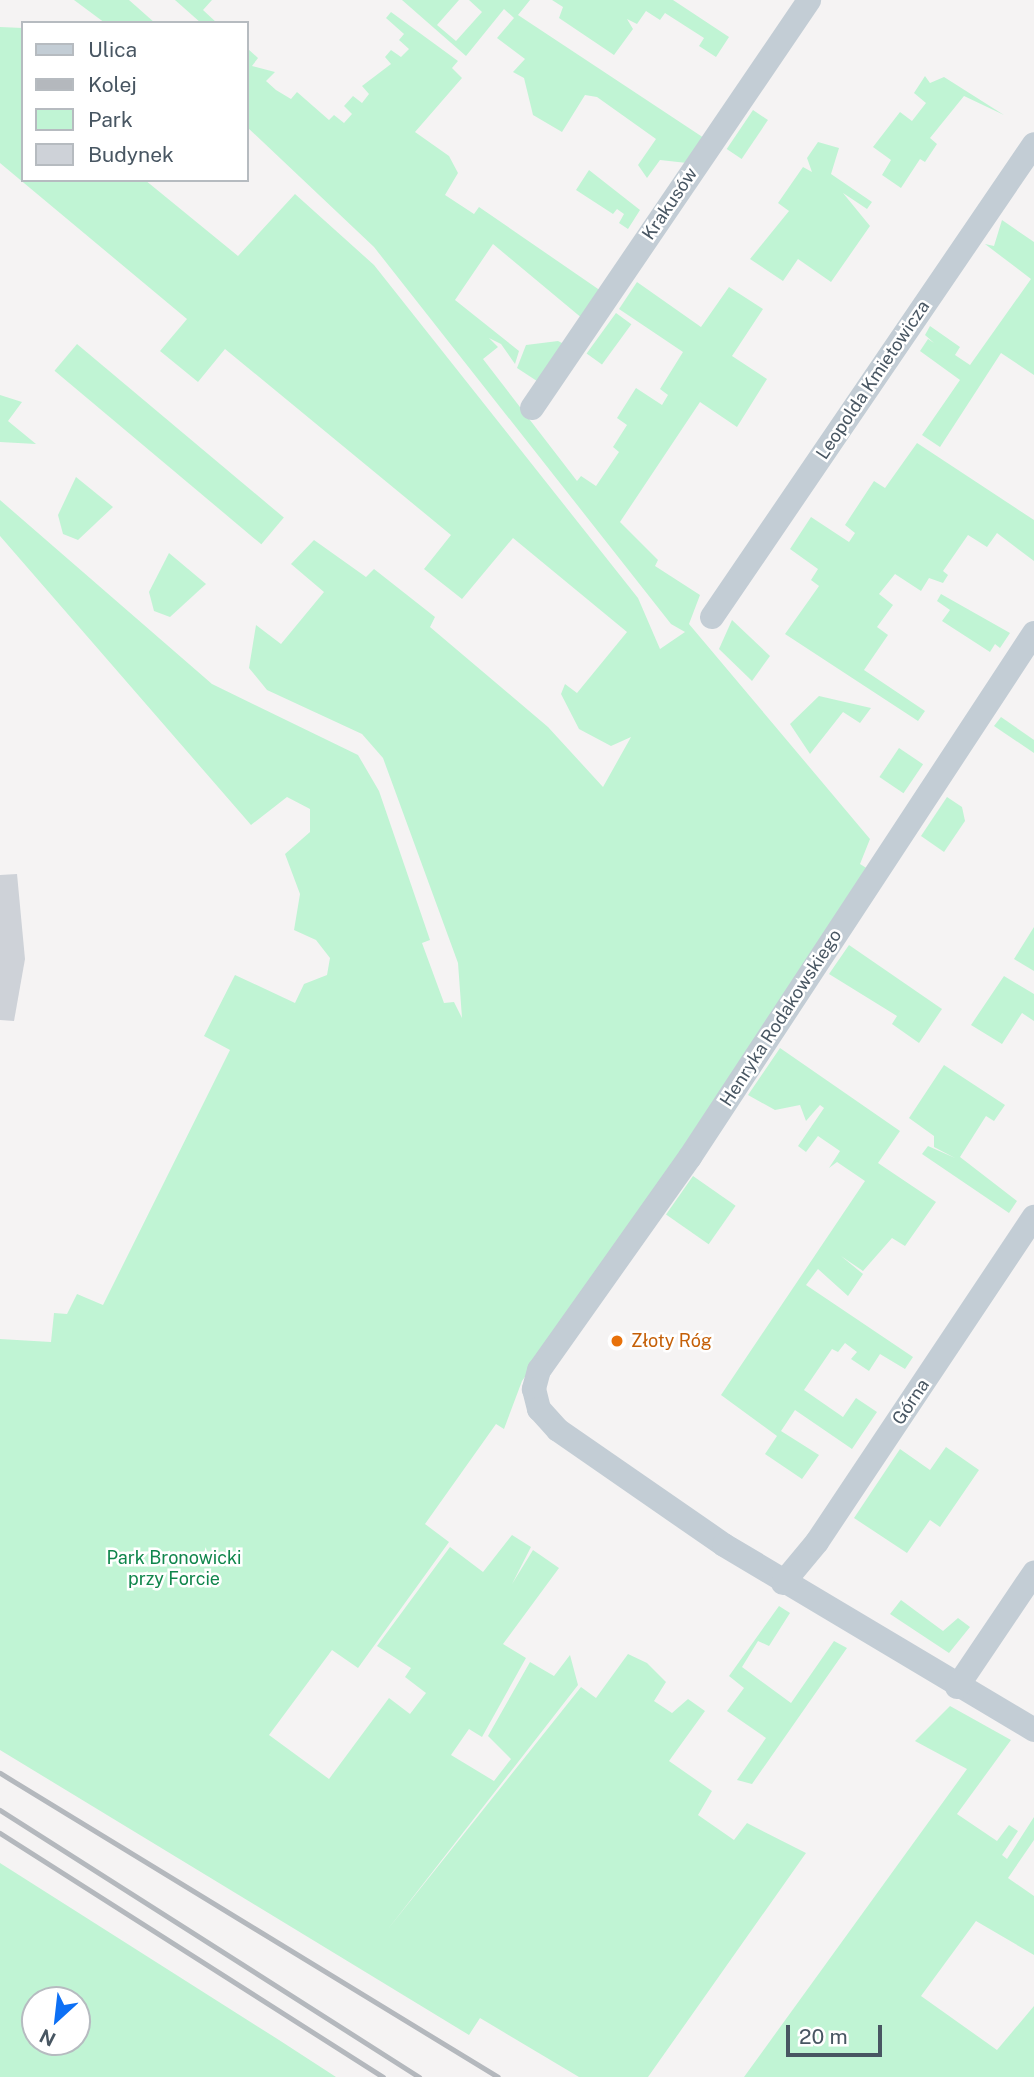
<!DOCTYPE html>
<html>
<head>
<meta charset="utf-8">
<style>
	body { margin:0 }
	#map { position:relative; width:1034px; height:2077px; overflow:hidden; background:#f5f3f3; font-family:"Public Sans",sans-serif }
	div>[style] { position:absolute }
	.green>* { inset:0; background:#c0f4d4; transform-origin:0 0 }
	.building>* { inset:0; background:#ced2d8 }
	.minor>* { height:24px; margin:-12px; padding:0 12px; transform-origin:12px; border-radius:12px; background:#c3cdd5 }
	.rail>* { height:5px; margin:-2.5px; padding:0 2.5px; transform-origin:2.5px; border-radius:2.5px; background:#b4b8bd }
	.dots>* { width:19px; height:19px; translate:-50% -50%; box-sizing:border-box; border:4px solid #fff; border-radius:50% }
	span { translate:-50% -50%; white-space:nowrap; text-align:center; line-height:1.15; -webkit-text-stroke:5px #fff; paint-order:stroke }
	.street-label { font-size:18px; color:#485662 }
	.food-label { font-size:18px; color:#c56008 }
	.left { translate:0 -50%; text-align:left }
	.park-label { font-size:18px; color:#10864c }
	.legend { position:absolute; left:21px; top:21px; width:228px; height:161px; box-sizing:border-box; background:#fff; border:2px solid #b6bbc0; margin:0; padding:9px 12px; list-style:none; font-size:21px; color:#485662 }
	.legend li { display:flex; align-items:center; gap:14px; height:35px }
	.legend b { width:35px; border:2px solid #b6bbc0 }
	.north { position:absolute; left:21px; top:1986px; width:70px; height:70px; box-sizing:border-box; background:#fff; border:2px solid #b6bbc0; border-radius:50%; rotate:207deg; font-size:19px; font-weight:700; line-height:28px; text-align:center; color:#485662 }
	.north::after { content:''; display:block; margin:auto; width:24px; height:32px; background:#0d70f5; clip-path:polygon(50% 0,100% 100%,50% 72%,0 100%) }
	.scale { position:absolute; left:786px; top:2025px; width:96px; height:32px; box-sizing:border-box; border:4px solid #485662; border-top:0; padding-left:9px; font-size:21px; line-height:24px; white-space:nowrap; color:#485662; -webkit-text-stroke:5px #fff; paint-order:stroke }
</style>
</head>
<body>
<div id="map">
	<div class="green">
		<i style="clip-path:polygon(74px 0,129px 0,155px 23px,105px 23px)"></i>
		<i style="clip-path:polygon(175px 0,212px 0,203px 10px,217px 23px,201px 23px)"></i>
		<i style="clip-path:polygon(402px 0,459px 0,437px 25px,456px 41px,482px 12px,469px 0,530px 0,518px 15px,704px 138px,687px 163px,660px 160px,647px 178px,638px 165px,656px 139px,597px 97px,585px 95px,562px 132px,533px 115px,524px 78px,513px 72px,525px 59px,497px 38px,514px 18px,504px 9px,466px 56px)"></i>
		<i style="clip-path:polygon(552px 0,673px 0,729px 37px,716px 57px,699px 46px,704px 38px,665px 13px,660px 20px,646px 11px,637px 24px,627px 19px,633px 29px,614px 55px,559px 18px,563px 7px)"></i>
		<i style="clip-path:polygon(391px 12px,458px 61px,452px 68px,462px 78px,415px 132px,449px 156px,458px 173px,445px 195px,474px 214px,479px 207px,601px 291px,583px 319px,493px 244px,455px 300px,519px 351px,515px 364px,501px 344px,489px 338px,498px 347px,483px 359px,577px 481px,581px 476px,596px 486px,619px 452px,613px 447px,627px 425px,617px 418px,636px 388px,662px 405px,668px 395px,660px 389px,683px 352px,619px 309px,637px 282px,701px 327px,729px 287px,763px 309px,732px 356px,767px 379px,737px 427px,700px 402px,620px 522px,658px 560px,655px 566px,700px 595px,689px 624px,870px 839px,860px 864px,868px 869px,753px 1051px,522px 1381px,504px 1429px,496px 1424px,425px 1524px,449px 1542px,358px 1668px,332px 1650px,269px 1735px,329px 1779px,389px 1698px,410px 1714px,426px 1693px,405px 1677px,411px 1668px,377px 1646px,450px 1547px,483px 1572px,512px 1535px,531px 1547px,512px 1584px,533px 1550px,559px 1568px,503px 1644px,526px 1658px,482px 1737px,469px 1729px,451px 1755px,494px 1781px,511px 1759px,488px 1736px,530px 1662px,554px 1676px,570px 1655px,578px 1685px,388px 1929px,581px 1687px,596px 1698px,628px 1654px,647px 1663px,666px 1682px,654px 1701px,672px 1713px,688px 1699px,705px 1711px,669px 1761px,712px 1791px,698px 1815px,734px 1840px,747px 1823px,806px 1853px,648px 2077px,579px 2077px,480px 2018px,469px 2035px,0 1750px,0 1339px,51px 1342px,54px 1313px,67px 1314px,77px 1294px,103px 1305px,230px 1050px,204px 1036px,235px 975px,295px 1003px,304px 984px,327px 975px,330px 958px,316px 940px,294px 930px,300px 894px,285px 854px,310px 832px,310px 809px,287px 797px,251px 825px,0 536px,0 500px,212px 684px,358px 755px,379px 791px,430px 940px,422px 943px,444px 1003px,454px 1002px,462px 1018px,458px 963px,383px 758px,362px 734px,267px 690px,249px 668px,256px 625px,281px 644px,324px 592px,291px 564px,314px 540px,366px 577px,374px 569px,435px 617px,430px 627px,548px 727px,603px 787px,631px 737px,611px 746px,579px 729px,561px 694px,565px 684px,577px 693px,627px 632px,513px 538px,462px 599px,424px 569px,451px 535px,225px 349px,198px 382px,160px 351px,187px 319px,0 163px,0 27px,23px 28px,23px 180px,145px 180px,238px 256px,295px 194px,374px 265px,638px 598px,660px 649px,685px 632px,671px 624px,374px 247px,247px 127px,247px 48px,258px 58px,252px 66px,275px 72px,266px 81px,276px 90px,291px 99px,297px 92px,329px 120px,334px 115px,344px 123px,352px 114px,344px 106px,353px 96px,362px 103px,369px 94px,362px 86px,391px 64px,385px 57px,391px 50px,401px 57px,409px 49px,399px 40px,404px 34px,386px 18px)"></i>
		<i style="clip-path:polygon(925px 76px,930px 83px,944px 77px,1004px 115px,964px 96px,930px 138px,937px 144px,925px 162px,920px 159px,901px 188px,882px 175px,891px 160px,873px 147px,900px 112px,912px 121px,926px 103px,914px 93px)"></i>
		<i style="left:753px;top:110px;width:18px;height:47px;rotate:34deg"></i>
		<i style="clip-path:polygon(818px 142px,839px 148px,831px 174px,872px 202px,867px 209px,843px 193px,870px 226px,831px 282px,798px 259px,783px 281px,750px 259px,789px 211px,778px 203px,803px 167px,812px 172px,807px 158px)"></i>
		<i style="clip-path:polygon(589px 170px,640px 210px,628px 229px,619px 223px,624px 214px,617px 209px,613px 214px,576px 190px)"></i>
		<i style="clip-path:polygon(1002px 220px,1034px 242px,1034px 375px,1001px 353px,940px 447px,922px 435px,960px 380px,920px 351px,928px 339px,934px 343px,925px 335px,930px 326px,960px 347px,955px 355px,970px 365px,1031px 279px,985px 244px,994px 246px)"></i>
		<i style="left:616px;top:313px;width:19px;height:50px;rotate:36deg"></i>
		<i style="clip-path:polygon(558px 341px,566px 345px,540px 383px,517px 368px,526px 345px)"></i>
		<i style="left:77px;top:344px;width:270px;height:35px;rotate:40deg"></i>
		<i style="clip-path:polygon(0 395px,22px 402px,8px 421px,36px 444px,0 442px)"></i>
		<i style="clip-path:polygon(917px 443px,1034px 520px,1034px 561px,997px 533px,987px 547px,968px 535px,943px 571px,948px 575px,943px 583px,929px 578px,921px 591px,895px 574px,879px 594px,893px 605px,877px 627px,888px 635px,864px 670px,925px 711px,918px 721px,785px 634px,819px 586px,811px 580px,818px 569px,790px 549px,811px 517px,849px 542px,855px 533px,845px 525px,874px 481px,885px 488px)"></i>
		<i style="clip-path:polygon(76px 477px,113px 507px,78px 540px,63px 534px,58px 515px)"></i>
		<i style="clip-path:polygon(169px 553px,206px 584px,170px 617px,154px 611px,149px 592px)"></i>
		<i style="clip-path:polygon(941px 594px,1010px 633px,1000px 648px,995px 644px,990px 652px,942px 621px,950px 610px,937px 601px)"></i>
		<i style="clip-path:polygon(732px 620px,770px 656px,752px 681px,719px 649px)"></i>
		<i style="clip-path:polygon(819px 696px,871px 708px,860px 723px,843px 712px,810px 754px,790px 724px)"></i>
		<i style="clip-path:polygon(1001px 717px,1034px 740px,1034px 753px,994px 726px)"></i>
		<i style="left:899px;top:748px;width:29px;height:35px;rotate:34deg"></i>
		<i style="clip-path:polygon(947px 797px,962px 807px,965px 821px,944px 852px,921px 836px)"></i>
		<i style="clip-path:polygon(1034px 927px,1034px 971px,1014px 959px)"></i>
		<i style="clip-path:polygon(849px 945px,942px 1009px,919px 1043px,892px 1024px,897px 1016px,829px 974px)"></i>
		<i style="clip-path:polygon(1004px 976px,1034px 994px,1034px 1021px,1022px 1013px,1002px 1044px,971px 1025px)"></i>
		<i style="clip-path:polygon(780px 1048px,900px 1131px,878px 1163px,936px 1202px,905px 1246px,892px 1238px,863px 1271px,841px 1256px,863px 1274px,848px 1296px,818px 1269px,806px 1285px,913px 1357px,905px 1369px,880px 1354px,869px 1371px,851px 1359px,857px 1352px,845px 1343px,838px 1352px,832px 1349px,804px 1390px,843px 1417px,856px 1398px,877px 1412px,852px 1449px,795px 1410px,781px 1431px,819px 1455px,802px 1479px,765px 1454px,777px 1436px,721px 1395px,865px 1181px,837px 1162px,829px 1168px,840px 1151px,818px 1136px,806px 1152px,798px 1146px,824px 1108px,820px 1105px,806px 1121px,800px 1105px,775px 1110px,748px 1095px)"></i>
		<i style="clip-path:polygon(944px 1065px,1005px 1105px,994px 1121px,986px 1116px,960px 1157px,1017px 1201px,1009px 1213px,922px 1154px,928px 1146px,955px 1158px,934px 1147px,934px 1136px,909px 1118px)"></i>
		<i style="left:693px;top:1176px;width:52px;height:47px;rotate:35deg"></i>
		<i style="clip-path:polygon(946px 1447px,979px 1470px,940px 1527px,930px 1520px,907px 1553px,854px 1518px,900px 1449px,930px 1470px)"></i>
		<i style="clip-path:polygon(901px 1600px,943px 1631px,958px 1618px,970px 1627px,949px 1653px,890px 1614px)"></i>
		<i style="clip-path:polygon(779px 1606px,790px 1613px,769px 1646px,758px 1641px,742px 1667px,791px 1703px,834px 1641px,847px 1648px,752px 1784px,737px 1780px,766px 1738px,727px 1711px,744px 1688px,729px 1676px)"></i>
		<i style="clip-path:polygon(950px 1706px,1011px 1740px,957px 1814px,997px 1841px,1009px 1825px,1018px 1831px,1002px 1855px,1007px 1859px,1034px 1817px,1034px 1840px,1008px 1878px,1034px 1896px,1034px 1955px,976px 1921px,921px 1996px,997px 2050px,1034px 2006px,1034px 2077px,744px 2077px,967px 1769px,915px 1741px)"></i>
		<i style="clip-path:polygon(evenodd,0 1863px,279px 2040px,336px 2077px,0 2077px,0 1863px,77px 2000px,77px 2042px,35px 2042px,35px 2000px,77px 2000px)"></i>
	</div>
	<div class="building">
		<i style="clip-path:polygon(17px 874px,25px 959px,14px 1021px,0 1020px,0 875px)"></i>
	</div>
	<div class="minor">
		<i style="left:532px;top:408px;width:493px;rotate:-55.8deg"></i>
		<i style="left:712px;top:617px;width:572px;rotate:-55.75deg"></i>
		<i style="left:1034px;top:633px;width:627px;rotate:123.28deg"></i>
		<i style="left:690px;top:1157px;width:261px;rotate:125.3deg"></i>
		<i style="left:539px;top:1370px;width:20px;rotate:105deg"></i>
		<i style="left:534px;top:1389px;width:21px;rotate:76deg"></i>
		<i style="left:539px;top:1409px;width:28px;rotate:48deg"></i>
		<i style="left:558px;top:1430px;width:202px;rotate:34.7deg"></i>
		<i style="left:724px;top:1545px;width:361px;rotate:30.8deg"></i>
		<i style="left:783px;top:1583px;width:53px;rotate:-50.3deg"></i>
		<i style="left:817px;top:1542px;width:391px;rotate:-56.3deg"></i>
		<i style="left:957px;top:1687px;width:138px;rotate:-56deg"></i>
	</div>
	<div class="rail">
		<i style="left:0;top:1773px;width:583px;rotate:31.4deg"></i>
		<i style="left:0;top:1810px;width:497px;rotate:32.5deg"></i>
		<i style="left:0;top:1833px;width:454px;rotate:32.5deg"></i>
	</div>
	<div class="dots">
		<i style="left:617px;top:1341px;background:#e8710a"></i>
	</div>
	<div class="street-label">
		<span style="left:670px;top:204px;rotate:-56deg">Krakusów</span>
		<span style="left:873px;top:380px;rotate:-56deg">Leopolda Kmietowicza</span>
		<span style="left:781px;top:1018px;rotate:-57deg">Henryka Rodakowskiego</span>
		<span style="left:911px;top:1402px;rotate:-56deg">Górna</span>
	</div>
	<div class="food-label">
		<span class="left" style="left:631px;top:1341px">Złoty Róg</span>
	</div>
	<div class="park-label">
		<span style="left:174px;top:1569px">Park Bronowicki<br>przy Forcie</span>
	</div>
	<ul class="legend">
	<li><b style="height:9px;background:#c3cdd5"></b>Ulica</li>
	<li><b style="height:9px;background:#b4b8bd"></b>Kolej</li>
	<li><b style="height:19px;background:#c0f4d4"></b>Park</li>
	<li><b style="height:19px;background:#ced2d8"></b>Budynek</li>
	</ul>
	<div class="north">N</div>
	<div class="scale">20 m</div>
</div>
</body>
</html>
